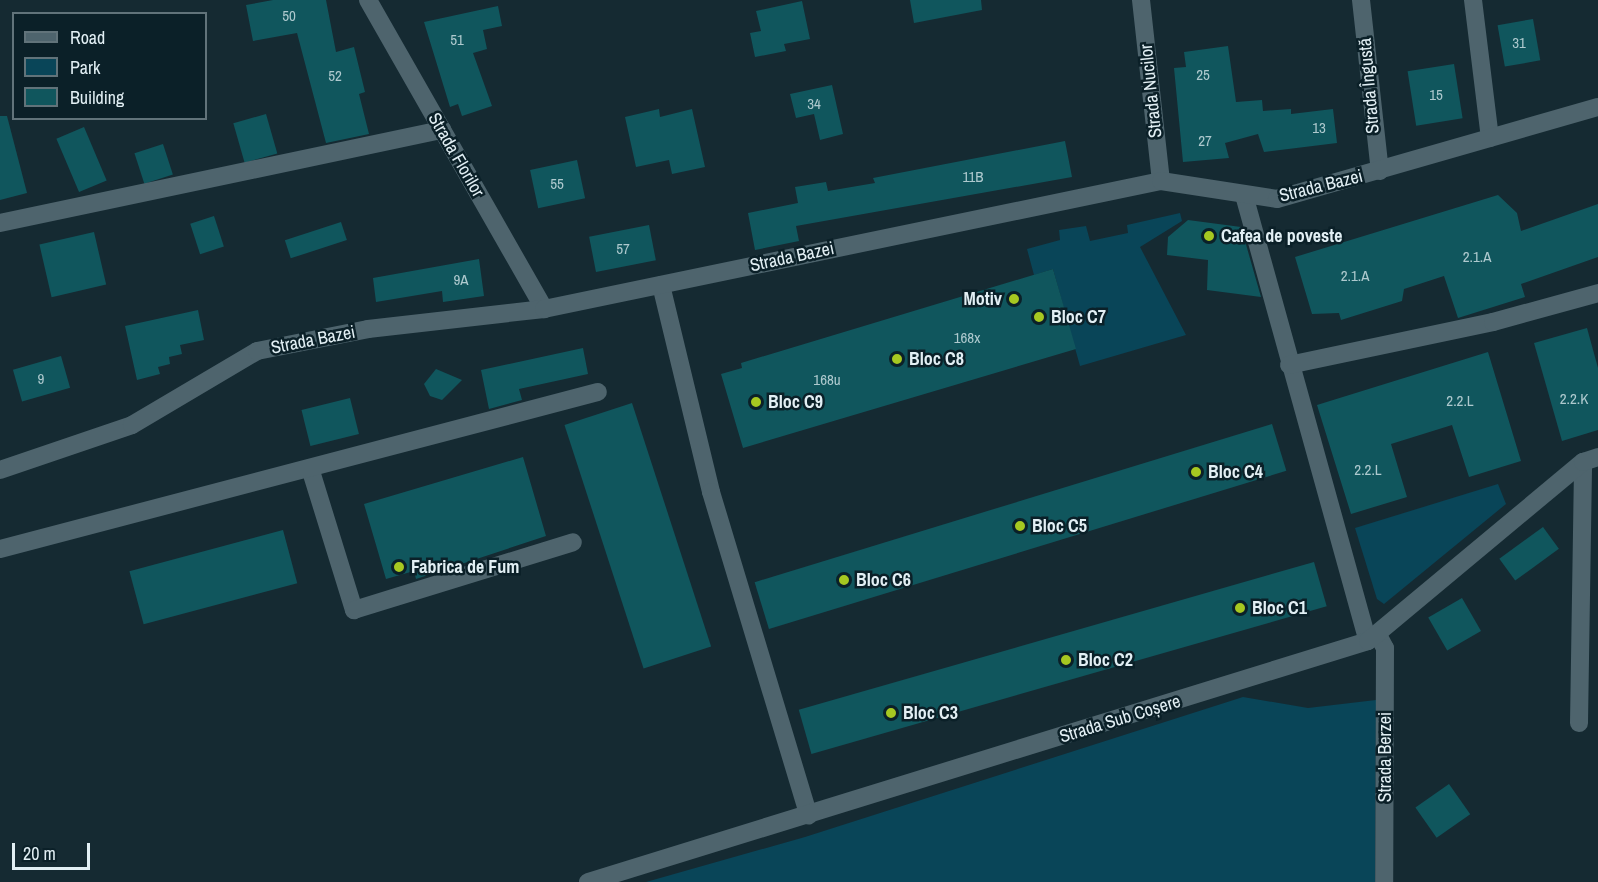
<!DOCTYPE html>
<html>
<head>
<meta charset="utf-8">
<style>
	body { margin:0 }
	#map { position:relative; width:1598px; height:882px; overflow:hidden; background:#152a32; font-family:"Archivo Narrow",sans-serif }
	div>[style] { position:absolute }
	.green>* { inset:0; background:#094558 }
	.building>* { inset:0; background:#10565d; transform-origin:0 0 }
	.minor>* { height:18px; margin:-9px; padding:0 9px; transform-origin:9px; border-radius:9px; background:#4e646d }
	.dots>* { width:16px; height:16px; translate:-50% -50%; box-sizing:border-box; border:3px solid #0b2028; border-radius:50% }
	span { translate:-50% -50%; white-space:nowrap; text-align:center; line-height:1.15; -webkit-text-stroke:5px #0b2028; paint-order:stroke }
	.number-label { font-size:15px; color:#aec9ce }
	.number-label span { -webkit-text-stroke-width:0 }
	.street-label { font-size:18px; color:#e2eff4 }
	.poi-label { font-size:18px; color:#e2eff4; font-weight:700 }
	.left { translate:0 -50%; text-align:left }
	.right { translate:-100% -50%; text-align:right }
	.legend { position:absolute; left:12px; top:12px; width:195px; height:108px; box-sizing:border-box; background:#0b2028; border:2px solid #61737a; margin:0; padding:8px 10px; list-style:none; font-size:18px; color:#e2eff4 }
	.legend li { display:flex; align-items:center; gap:12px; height:30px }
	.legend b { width:30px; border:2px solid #61737a }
	.scale { position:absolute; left:12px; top:843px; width:78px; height:27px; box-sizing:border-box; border:3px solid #e2eff4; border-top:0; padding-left:8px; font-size:18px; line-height:21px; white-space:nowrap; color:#e2eff4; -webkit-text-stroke:4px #0b2028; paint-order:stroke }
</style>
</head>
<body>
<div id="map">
	<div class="green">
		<i style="clip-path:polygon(1180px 213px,1182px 221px,1140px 247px,1186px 335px,1080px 366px,1053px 269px,1034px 275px,1027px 249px,1060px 240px,1059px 230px,1086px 226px,1090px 241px,1128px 233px,1127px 225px)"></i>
		<i style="clip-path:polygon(1498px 484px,1506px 504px,1384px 604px,1377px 599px,1355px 528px)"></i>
		<i style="clip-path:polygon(1243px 697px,1308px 708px,1376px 700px,1375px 882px,646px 882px,805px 837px)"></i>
	</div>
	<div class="building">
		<i style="clip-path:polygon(273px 0,326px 0,336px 52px,354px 47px,365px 92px,359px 94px,369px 134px,326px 143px,297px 33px,253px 41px,246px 5px)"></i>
		<i style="clip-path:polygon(910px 0,981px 0,982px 10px,914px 23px)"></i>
		<i style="clip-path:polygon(802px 1px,810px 39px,784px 44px,786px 51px,755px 57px,750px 33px,761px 31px,756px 11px)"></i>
		<i style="clip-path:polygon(498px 6px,502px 26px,483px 30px,487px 49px,473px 53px,492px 106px,462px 116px,458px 104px,450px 107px,424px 22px)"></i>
		<i style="left:1533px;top:19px;width:42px;height:36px;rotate:80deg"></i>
		<i style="clip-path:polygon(1228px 46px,1236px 102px,1262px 100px,1263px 111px,1291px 109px,1291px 114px,1333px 109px,1337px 143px,1264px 152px,1258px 134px,1225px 143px,1229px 158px,1183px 162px,1174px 68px,1186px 67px,1184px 52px)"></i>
		<i style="left:1454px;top:64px;width:55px;height:47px;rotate:81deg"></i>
		<i style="clip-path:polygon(832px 85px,843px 134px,820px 140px,814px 114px,796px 118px,790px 94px)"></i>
		<i style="clip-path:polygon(659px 109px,660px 117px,692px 109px,705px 167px,672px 174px,669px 160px,636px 167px,625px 117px)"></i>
		<i style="left:266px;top:114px;width:41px;height:34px;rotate:74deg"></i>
		<i style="clip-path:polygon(0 116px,7px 116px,27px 193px,0 200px)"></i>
		<i style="left:84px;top:127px;width:58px;height:30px;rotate:67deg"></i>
		<i style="clip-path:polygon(1065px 141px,1072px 177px,796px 226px,799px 241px,755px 250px,748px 213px,798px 203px,795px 187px,826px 182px,828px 191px,875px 183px,873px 178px)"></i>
		<i style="left:163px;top:144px;width:32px;height:30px;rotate:72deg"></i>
		<i style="left:577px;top:160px;width:39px;height:48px;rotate:78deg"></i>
		<i style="clip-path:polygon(1498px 195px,1517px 213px,1521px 231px,1598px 204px,1598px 257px,1521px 284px,1525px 297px,1458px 318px,1444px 276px,1404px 289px,1402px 301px,1341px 320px,1339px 313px,1312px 314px,1295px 257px)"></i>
		<i style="left:214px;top:216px;width:32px;height:25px;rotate:72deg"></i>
		<i style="clip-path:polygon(1188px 220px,1241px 227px,1261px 297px,1207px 290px,1208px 260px,1167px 255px,1168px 237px)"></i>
		<i style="left:341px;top:222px;width:19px;height:59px;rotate:72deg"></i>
		<i style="left:649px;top:225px;width:36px;height:61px;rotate:79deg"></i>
		<i style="left:94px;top:232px;width:54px;height:56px;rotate:77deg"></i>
		<i style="clip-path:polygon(479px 259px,484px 296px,443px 302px,442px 291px,376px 302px,373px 278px)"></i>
		<i style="clip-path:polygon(1053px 269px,1076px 349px,743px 448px,721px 374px,742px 368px,741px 363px)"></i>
		<i style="clip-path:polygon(198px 310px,204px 340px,180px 345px,182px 354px,169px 357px,170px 364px,158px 367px,160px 374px,137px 380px,125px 326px)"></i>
		<i style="clip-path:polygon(1587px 328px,1598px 368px,1598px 430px,1562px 441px,1534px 343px)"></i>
		<i style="clip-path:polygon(583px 348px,588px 374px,519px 389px,522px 400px,489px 409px,481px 370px)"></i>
		<i style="clip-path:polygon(1488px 352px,1521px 461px,1469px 477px,1452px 425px,1391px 444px,1407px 497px,1351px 514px,1317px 405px)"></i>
		<i style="left:61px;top:356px;width:33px;height:50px;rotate:74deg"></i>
		<i style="clip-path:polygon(436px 369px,462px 380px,442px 400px,430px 396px,424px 384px)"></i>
		<i style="left:350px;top:398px;width:37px;height:50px;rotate:76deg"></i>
		<i style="left:632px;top:403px;width:256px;height:71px;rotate:72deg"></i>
		<i style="left:1272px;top:424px;width:49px;height:541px;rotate:73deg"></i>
		<i style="clip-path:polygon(523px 457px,546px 536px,416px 579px,414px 571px,386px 579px,364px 504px)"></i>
		<i style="left:1543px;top:527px;width:27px;height:54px;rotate:54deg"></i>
		<i style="left:283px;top:530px;width:55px;height:159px;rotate:75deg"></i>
		<i style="left:1314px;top:562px;width:46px;height:536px;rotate:74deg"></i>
		<i style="left:1462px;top:598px;width:38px;height:39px;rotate:60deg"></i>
		<i style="left:1449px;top:784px;width:37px;height:41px;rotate:55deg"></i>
	</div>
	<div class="minor">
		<i style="left:368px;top:0;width:356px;rotate:60.3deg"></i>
		<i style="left:1141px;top:0;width:182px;rotate:83.7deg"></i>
		<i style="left:1361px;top:0;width:172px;rotate:83.7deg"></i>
		<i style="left:1473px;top:0;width:139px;rotate:83deg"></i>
		<i style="left:1244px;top:195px;width:463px;rotate:74.5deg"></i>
		<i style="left:0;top:223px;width:452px;rotate:-11.9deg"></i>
		<i style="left:661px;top:285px;width:213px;rotate:76.4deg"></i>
		<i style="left:711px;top:492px;width:338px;rotate:73.2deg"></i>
		<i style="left:1289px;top:365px;width:208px;rotate:-11.9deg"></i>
		<i style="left:1493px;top:322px;width:109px;rotate:-15.4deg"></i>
		<i style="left:310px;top:468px;width:149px;rotate:72.8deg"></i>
		<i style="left:354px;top:610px;width:229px;rotate:-17.2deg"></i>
		<i style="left:0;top:470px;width:139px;rotate:-18.8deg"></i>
		<i style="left:132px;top:425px;width:145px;rotate:-30.6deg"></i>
		<i style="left:257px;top:351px;width:113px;rotate:-11.2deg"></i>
		<i style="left:368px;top:329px;width:177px;rotate:-6.5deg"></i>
		<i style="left:544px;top:309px;width:630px;rotate:-11.72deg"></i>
		<i style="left:1161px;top:181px;width:117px;rotate:8.8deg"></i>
		<i style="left:1277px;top:199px;width:334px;rotate:-16deg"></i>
		<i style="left:0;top:549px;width:618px;rotate:-14.71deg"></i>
		<i style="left:1378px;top:635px;width:15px;rotate:62deg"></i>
		<i style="left:1385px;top:648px;width:234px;rotate:90.2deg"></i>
		<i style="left:1579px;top:723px;width:261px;rotate:-89.1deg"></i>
		<i style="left:588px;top:882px;width:816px;rotate:-17.17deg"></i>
		<i style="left:1368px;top:641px;width:280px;rotate:-39.8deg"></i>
		<i style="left:1583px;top:462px;width:16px;rotate:-18deg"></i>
	</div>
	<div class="dots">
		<i style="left:1209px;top:236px;background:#a6c821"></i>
		<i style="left:1014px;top:299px;background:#a6c821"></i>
		<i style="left:1039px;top:317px;background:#a6c821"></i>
		<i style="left:897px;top:359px;background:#a6c821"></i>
		<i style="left:756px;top:402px;background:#a6c821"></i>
		<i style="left:1196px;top:472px;background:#a6c821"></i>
		<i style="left:1020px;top:526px;background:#a6c821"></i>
		<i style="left:399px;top:567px;background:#a6c821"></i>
		<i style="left:844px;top:580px;background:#a6c821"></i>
		<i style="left:1240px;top:608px;background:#a6c821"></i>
		<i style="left:1066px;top:660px;background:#a6c821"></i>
		<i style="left:891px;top:713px;background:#a6c821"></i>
	</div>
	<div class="number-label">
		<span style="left:289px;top:16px">50</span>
		<span style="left:457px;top:40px">51</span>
		<span style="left:1519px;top:43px">31</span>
		<span style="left:1203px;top:75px">25</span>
		<span style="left:335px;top:76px">52</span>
		<span style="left:1436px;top:95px">15</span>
		<span style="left:814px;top:104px">34</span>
		<span style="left:1319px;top:128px">13</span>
		<span style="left:1205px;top:141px">27</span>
		<span style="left:973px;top:177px">11B</span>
		<span style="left:557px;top:184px">55</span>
		<span style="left:623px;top:249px">57</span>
		<span style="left:1477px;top:257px">2.1.A</span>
		<span style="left:1355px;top:276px">2.1.A</span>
		<span style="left:461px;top:280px">9A</span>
		<span style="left:967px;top:338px">168x</span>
		<span style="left:41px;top:379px">9</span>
		<span style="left:827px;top:380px">168u</span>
		<span style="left:1574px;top:399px">2.2.K</span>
		<span style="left:1460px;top:401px">2.2.L</span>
		<span style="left:1368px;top:470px">2.2.L</span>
	</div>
	<div class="street-label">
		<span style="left:1369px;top:86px;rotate:-95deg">Strada Îngustă</span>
		<span style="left:1151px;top:91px;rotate:-96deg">Strada Nucilor</span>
		<span style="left:456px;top:155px;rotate:60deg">Strada Florilor</span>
		<span style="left:1321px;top:186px;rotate:-14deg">Strada Bazei</span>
		<span style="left:792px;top:257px;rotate:-12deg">Strada Bazei</span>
		<span style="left:313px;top:340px;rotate:-11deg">Strada Bazei</span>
		<span style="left:1120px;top:719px;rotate:-17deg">Strada Sub Coșere</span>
		<span style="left:1385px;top:757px;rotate:-90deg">Strada Berzei</span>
	</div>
	<div class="poi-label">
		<span class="left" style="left:1221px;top:236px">Cafea de poveste</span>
		<span class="right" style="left:1002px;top:299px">Motiv</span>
		<span class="left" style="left:1051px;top:317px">Bloc C7</span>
		<span class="left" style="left:909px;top:359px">Bloc C8</span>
		<span class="left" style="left:768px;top:402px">Bloc C9</span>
		<span class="left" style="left:1208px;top:472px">Bloc C4</span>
		<span class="left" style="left:1032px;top:526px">Bloc C5</span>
		<span class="left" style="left:411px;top:567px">Fabrica de Fum</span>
		<span class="left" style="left:856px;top:580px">Bloc C6</span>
		<span class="left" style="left:1252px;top:608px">Bloc C1</span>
		<span class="left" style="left:1078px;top:660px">Bloc C2</span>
		<span class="left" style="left:903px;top:713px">Bloc C3</span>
	</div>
	<ul class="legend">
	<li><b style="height:8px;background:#4e646d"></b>Road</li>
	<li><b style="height:16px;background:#094558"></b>Park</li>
	<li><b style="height:16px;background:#10565d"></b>Building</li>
	</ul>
	<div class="scale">20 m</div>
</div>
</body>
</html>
